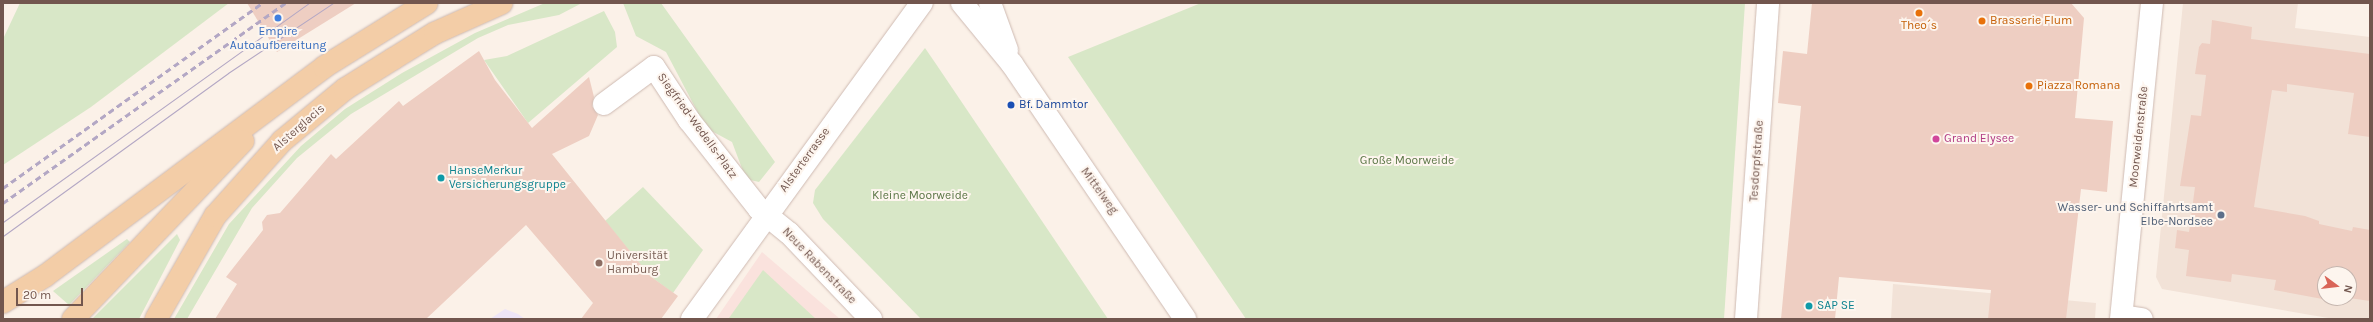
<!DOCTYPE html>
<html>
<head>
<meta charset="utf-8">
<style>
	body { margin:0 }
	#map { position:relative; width:2373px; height:322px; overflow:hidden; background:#fbf1e8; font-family:Karla,sans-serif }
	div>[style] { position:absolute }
	.residential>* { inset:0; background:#f2e2d7 }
	.commercial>* { inset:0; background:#fae2dd }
	.education>* { inset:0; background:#eee5f7 }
	.green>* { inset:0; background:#d8e7c7 }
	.building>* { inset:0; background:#eecec2 }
	.roads { filter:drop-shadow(0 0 1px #cebab2) drop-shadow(0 0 1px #cebab2) }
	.minor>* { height:22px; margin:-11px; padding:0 11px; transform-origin:11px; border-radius:11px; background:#fff }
	.major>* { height:22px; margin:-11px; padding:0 11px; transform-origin:11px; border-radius:11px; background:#f3cda7 }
	.tram>* { height:1px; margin:-0.5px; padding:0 0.5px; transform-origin:0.5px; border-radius:0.5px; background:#b3a7c4 }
	.rail>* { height:3px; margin-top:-1.5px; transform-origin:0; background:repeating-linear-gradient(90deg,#b3a7c4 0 6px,transparent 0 10px) }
	.dots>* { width:11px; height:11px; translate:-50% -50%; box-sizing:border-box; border:2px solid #fdf5ee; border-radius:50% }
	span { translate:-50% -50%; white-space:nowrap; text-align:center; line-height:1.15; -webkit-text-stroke:4px #fdf5ee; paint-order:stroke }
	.food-label { font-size:12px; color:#c56008 }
	.left { translate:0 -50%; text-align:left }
	.shop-label { font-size:12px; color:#366cbe }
	.transit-label { font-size:12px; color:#164399 }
	.street-label { font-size:12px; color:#72564e }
	.hotel-label { font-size:12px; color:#b23c85 }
	.park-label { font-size:12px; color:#5c7747 }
	.culture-label { font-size:12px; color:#0d838f }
	.service-label { font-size:12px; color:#4e5e75 }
	.right { translate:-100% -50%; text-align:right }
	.education-label { font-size:12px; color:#785e54 }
	.frame { position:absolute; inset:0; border:4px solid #72564e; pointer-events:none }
	.north { position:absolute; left:2317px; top:266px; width:40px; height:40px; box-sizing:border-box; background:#fdf5ee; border:1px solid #c5b5ae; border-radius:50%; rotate:105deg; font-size:11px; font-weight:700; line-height:16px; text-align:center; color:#72564e }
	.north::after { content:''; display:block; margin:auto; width:14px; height:18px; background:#d96558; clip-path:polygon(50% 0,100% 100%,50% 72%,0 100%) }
	.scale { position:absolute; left:16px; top:288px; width:67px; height:18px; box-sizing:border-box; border:2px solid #72564e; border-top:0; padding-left:5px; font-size:12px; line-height:14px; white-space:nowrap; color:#72564e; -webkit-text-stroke:3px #fdf5ee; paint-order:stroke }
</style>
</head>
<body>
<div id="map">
	<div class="residential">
		<i style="clip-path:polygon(evenodd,2183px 3px,2298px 3px,2295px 28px,2370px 37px,2370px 319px,2334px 319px,2162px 289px,2156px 277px,2183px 3px,2325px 274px,2349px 274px,2349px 298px,2325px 298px,2325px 274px)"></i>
		<i style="clip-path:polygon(1893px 284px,2096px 303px,2095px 319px,1891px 319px)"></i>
	</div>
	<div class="commercial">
		<i style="clip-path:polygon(762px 252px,840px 319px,716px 319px)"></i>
	</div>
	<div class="education">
		<i style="clip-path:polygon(505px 309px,518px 314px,525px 319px,490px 319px)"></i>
	</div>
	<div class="green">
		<i style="clip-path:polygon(20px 3px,229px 3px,91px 107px,3px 165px,3px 39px)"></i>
		<i style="clip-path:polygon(545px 3px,582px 3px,559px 15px,508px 25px,478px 38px,351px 114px,297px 158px,252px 208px,187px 319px,174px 319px,229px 224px,301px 146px,345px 109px,402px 73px,475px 33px)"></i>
		<i style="clip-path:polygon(623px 3px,661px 3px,775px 162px,759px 182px,746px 179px,732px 142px,706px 128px,666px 52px,636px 36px)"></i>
		<i style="clip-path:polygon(1201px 3px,1745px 3px,1724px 319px,1246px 319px,1068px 57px)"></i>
		<i style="clip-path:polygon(604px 11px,615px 32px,617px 47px,528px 123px,484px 60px,507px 56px)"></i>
		<i style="clip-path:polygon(925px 48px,936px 64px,1108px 319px,921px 319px,823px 219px,813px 203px,815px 190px)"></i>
		<i style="clip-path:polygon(643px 187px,703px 250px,673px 293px,650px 276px,605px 221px)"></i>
		<i style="clip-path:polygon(177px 234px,180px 240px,139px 319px,92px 319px)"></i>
		<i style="clip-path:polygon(127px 239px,130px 242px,69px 305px,53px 291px)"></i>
		<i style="clip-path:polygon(763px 270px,816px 319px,729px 318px)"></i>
	</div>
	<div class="building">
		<i style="clip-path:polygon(247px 3px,356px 3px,277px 52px)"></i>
		<i style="clip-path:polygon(1812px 3px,2071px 3px,2084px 18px,2075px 118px,2113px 121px,2107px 192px,2081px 189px,2066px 319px,1988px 319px,1991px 290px,1839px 277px,1835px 319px,1781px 319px,1801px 106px,1778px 103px,1783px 51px,1807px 54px)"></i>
		<i style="clip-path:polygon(2212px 20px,2252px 27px,2251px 39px,2370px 54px,2370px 137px,2348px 134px,2354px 93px,2287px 84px,2287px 92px,2272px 90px,2254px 207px,2305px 216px,2319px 221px,2319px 224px,2352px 231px,2353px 227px,2370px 230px,2370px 301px,2349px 298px,2349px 274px,2325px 274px,2325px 298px,2345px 298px,2344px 303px,2274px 290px,2276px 280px,2232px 274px,2231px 282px,2186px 276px,2189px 250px,2175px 248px,2177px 230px,2189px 232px,2195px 187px,2180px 186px,2191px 115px,2201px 116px,2206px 75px,2195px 74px,2199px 47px,2202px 43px,2210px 44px)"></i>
		<i style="clip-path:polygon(479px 51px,495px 80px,532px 128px,589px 77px,594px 97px,592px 106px,598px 115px,589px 136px,552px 154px,650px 276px,678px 296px,661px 319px,581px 319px,593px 303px,526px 225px,426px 319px,215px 319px,237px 284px,226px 277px,263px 230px,262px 222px,267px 215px,280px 213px,331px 154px,336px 159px,399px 101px,403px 106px)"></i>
	</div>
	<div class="roads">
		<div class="minor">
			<i style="left:962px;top:3px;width:79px;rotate:50.7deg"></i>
			<i style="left:1012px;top:64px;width:308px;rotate:55.8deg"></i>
			<i style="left:990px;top:3px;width:50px;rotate:70.1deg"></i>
			<i style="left:604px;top:104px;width:62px;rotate:-36.5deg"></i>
			<i style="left:654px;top:67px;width:64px;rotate:56.6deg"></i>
			<i style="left:689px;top:120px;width:113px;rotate:51.8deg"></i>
			<i style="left:759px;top:209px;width:38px;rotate:39deg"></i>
			<i style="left:789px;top:233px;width:119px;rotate:46.4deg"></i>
			<i style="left:2122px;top:316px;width:20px;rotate:9deg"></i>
			<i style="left:692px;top:319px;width:391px;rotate:-54deg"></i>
			<i style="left:1746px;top:319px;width:317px;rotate:-86deg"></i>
			<i style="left:2121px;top:319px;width:318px;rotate:-84.4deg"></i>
		</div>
		<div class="major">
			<i style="left:3px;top:302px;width:49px;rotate:-31.8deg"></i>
			<i style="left:45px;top:276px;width:349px;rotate:-36.8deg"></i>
			<i style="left:324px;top:67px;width:121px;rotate:-31.9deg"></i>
			<i style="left:73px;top:319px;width:246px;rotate:-46.3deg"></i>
			<i style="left:156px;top:319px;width:119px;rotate:-60.2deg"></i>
			<i style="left:215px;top:216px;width:101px;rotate:-48.2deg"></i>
			<i style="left:282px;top:141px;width:82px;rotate:-39.5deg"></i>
			<i style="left:345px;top:89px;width:57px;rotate:-32deg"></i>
			<i style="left:393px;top:59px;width:49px;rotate:-31.8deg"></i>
			<i style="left:435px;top:33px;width:73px;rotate:-24.1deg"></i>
		</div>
	</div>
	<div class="tram">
		<i style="left:3px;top:222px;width:376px;rotate:-35.6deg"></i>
		<i style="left:3px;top:236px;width:278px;rotate:-35.9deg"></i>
		<i style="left:228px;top:73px;width:126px;rotate:-33.7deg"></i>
	</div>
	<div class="rail">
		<i style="left:3px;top:188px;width:318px;rotate:-35.5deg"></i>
		<i style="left:3px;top:203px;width:346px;rotate:-35.3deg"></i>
	</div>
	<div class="dots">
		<i style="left:1919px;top:13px;background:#e8710a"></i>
		<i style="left:278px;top:18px;background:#3f7fe0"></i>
		<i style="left:1982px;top:21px;background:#e8710a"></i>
		<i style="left:2029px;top:86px;background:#e8710a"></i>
		<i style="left:1011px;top:105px;background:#1a4fb4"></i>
		<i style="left:1936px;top:139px;background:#d1479c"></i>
		<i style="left:441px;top:178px;background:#0f9aa8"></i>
		<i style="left:2221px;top:215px;background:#5c6f8a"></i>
		<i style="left:599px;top:263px;background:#8d6e63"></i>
		<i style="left:1809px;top:306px;background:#0f9aa8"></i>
	</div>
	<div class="food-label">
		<span class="left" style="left:1990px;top:21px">Brasserie Flum</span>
		<span style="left:1919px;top:26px">Theo´s</span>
		<span class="left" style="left:2037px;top:86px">Piazza Romana</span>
	</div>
	<div class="shop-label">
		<span style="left:278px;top:39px">Empire<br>Autoaufbereitung</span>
	</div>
	<div class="transit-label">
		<span class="left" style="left:1019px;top:105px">Bf. Dammtor</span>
	</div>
	<div class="street-label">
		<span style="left:697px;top:126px;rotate:54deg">Siegfried-Wedells-Platz</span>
		<span style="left:299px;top:128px;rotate:-41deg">Alsterglacis</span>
		<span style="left:2139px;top:137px;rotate:-84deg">Moorweidenstraße</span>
		<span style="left:805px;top:160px;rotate:-54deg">Alsterterrasse</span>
		<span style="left:1757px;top:161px;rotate:-86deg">Tesdorpfstraße</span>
		<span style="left:1099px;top:191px;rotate:54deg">Mittelweg</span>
		<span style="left:819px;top:266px;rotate:46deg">Neue Rabenstraße</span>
	</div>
	<div class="hotel-label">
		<span class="left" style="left:1944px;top:139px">Grand Elysee</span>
	</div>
	<div class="park-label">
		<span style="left:1407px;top:161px">Große Moorweide</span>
		<span style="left:920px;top:196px">Kleine Moorweide</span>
	</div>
	<div class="culture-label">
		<span class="left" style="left:449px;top:178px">HanseMerkur<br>Versicherungsgruppe</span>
		<span class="left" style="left:1817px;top:306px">SAP SE</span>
	</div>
	<div class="service-label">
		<span class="right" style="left:2213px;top:215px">Wasser- und Schiffahrtsamt<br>Elbe-Nordsee</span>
	</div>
	<div class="education-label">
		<span class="left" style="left:607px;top:263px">Universität<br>Hamburg</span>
	</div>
	<div class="frame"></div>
	<div class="north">N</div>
	<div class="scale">20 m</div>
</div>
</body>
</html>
